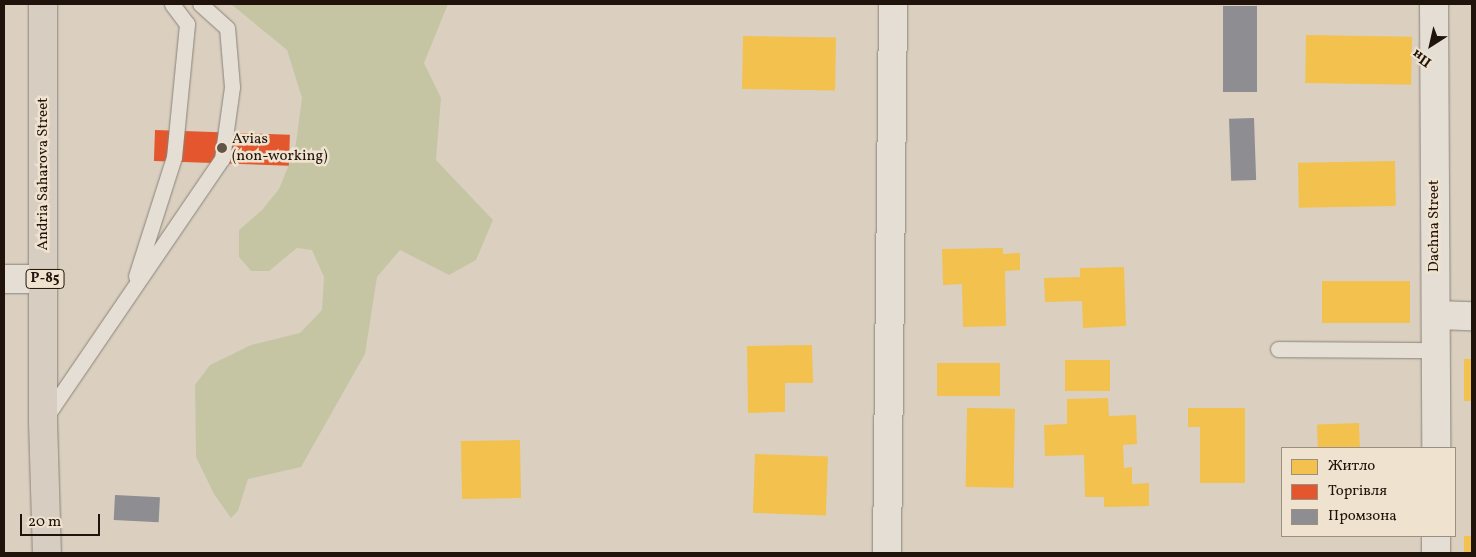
<!DOCTYPE html>
<html>
<head>
<meta charset="utf-8">
<style>
	body { margin:0 }
	#map { position:relative; width:1476px; height:557px; overflow:hidden; background:#dbd0c0; font-family:Vollkorn,serif }
	div>[style] { position:absolute }
	.green>* { inset:0; background:#c5c5a4 }
	.homes>* { inset:0; background:#f2c14e; transform-origin:0 0 }
	.shops>* { inset:0; background:#e4572e; transform-origin:0 0 }
	.industry>* { inset:0; background:#8d8d92; transform-origin:0 0 }
	.roads { filter:drop-shadow(0 0 1px #8b8379) drop-shadow(0 0 1px #8b8379) }
	.service>* { height:15px; margin:-7.5px; padding:0 7.5px; transform-origin:7.5px; border-radius:7.5px; background:#e4ded5 }
	.minor>* { height:28px; margin:-14px; padding:0 14px; transform-origin:14px; border-radius:14px; background:#e4ded5 }
	.primary>* { height:28px; margin:-14px; padding:0 14px; transform-origin:14px; border-radius:14px; background:#d7cec1 }
	.dots>* { width:14px; height:14px; translate:-50% -50%; box-sizing:border-box; border:2px solid #efe2cf; border-radius:50% }
	span { translate:-50% -50%; white-space:nowrap; text-align:center; line-height:1.15; -webkit-text-stroke:5px #efe2cf; paint-order:stroke }
	.shield-label span { padding:1px 4px; background:#efe2cf; border:1px solid; border-radius:4px; -webkit-text-stroke-width:0 }
	.shield-label { font-size:14px; color:#20130b; font-weight:700 }
	.poi-label { font-size:15px; color:#20130b }
	.left { translate:0 -50%; text-align:left }
	.street-label { font-size:15px; color:#20130b }
	.frame { position:absolute; inset:0; border:5px solid #20130b; pointer-events:none }
	.legend { position:absolute; left:1281px; top:447px; width:175px; height:90px; box-sizing:border-box; background:#efe2cf; border:1px solid #9c8f81; margin:0; padding:6px 9px; list-style:none; font-size:15px; color:#20130b }
	.legend li { display:flex; align-items:center; gap:10px; height:25px }
	.legend b { width:25px; border:1px solid #9c8f81 }
	.north { position:absolute; left:1406px; top:20px; width:50px; height:50px; -webkit-text-stroke:4px #efe2cf; paint-order:stroke; rotate:215deg; font-size:14px; font-weight:700; line-height:20px; text-align:center; color:#20130b }
	.north::after { content:''; display:block; margin:auto; width:18px; height:22px; background:#20130b; clip-path:polygon(50% 0,100% 100%,50% 72%,0 100%) }
	.scale { position:absolute; left:20px; top:514px; width:80px; height:22px; box-sizing:border-box; border:2px solid #20130b; border-top:0; padding-left:6px; font-size:15px; line-height:18px; white-space:nowrap; color:#20130b; -webkit-text-stroke:4px #efe2cf; paint-order:stroke }
</style>
</head>
<body>
<div id="map">
	<div class="green">
		<i style="clip-path:polygon(231px 4px,448px 4px,424px 63px,441px 98px,436px 160px,493px 220px,476px 260px,449px 275px,400px 250px,377px 277px,365px 354px,301px 467px,248px 479px,238px 511px,231px 518px,214px 494px,196px 457px,195px 385px,210px 365px,251px 345px,300px 333px,322px 310px,324px 277px,312px 250px,297px 248px,269px 271px,251px 271px,239px 257px,239px 230px,262px 210px,279px 189px,295px 150px,302px 98px,287px 50px)"></i>
	</div>
	<div class="homes">
		<i style="left:1306px;top:35px;width:106px;height:48px;rotate:1deg"></i>
		<i style="left:743px;top:36px;width:93px;height:53px;rotate:1deg"></i>
		<i style="left:1395px;top:161px;width:45px;height:97px;rotate:89deg"></i>
		<i style="clip-path:polygon(1003px 248px,1003px 254px,1020px 253px,1020px 270px,1005px 271px,1006px 326px,963px 327px,962px 284px,943px 285px,942px 249px)"></i>
		<i style="clip-path:polygon(1124px 267px,1126px 326px,1083px 328px,1082px 301px,1045px 302px,1044px 278px,1080px 277px,1080px 268px)"></i>
		<i style="left:1322px;top:281px;width:88px;height:42px"></i>
		<i style="clip-path:polygon(812px 345px,813px 383px,785px 383px,785px 412px,748px 413px,747px 346px)"></i>
		<i style="left:1464px;top:359px;width:8px;height:42px"></i>
		<i style="left:1065px;top:360px;width:45px;height:31px"></i>
		<i style="left:937px;top:363px;width:63px;height:33px"></i>
		<i style="clip-path:polygon(1108px 398px,1109px 416px,1136px 415px,1137px 444px,1123px 445px,1124px 468px,1132px 467px,1132px 484px,1149px 483px,1149px 506px,1104px 507px,1104px 497px,1085px 497px,1084px 455px,1045px 456px,1044px 425px,1067px 424px,1067px 399px)"></i>
		<i style="left:967px;top:408px;width:48px;height:79px;rotate:1deg"></i>
		<i style="clip-path:polygon(1188px 408px,1245px 408px,1245px 483px,1200px 483px,1200px 427px,1188px 427px)"></i>
		<i style="left:1359px;top:423px;width:25px;height:42px;rotate:88deg"></i>
		<i style="left:520px;top:440px;width:58px;height:59px;rotate:89deg"></i>
		<i style="left:755px;top:454px;width:73px;height:59px;rotate:2deg"></i>
		<i style="left:1464px;top:536px;width:8px;height:17px"></i>
	</div>
	<div class="shops">
		<i style="left:155px;top:130px;width:135px;height:31px;rotate:2deg"></i>
	</div>
	<div class="industry">
		<i style="left:1223px;top:6px;width:34px;height:86px"></i>
		<i style="left:1254px;top:118px;width:62px;height:25px;rotate:88deg"></i>
		<i style="left:115px;top:495px;width:45px;height:25px;rotate:3deg"></i>
	</div>
	<div class="roads">
		<div class="service">
			<i style="left:136px;top:276px;width:125px;rotate:-72.3deg"></i>
			<i style="left:174px;top:157px;width:134px;rotate:-84.4deg"></i>
			<i style="left:187px;top:24px;width:25px;rotate:-127deg"></i>
			<i style="left:1278px;top:349px;width:158px;rotate:0.4deg"></i>
			<i style="left:45px;top:418px;width:314px;rotate:-55.7deg"></i>
			<i style="left:222px;top:159px;width:73px;rotate:-82.1deg"></i>
			<i style="left:232px;top:87px;width:59px;rotate:-94.8deg"></i>
			<i style="left:227px;top:28px;width:36px;rotate:-138deg"></i>
		</div>
		<div class="minor">
			<i style="left:1434px;top:4px;width:444px;rotate:89.7deg"></i>
			<i style="left:4px;top:279px;width:41px"></i>
			<i style="left:1436px;top:315px;width:36px;rotate:2deg"></i>
			<i style="left:887px;top:553px;width:549px;rotate:-89.37deg"></i>
			<i style="left:1436px;top:553px;width:17px;rotate:-90deg"></i>
		</div>
		<div class="primary">
			<i style="left:43px;top:4px;width:417px;rotate:90deg"></i>
			<i style="left:43px;top:421px;width:132px;rotate:88.3deg"></i>
		</div>
	</div>
	<div class="dots">
		<i style="left:222px;top:148px;background:#61554a"></i>
	</div>
	<div class="shield-label">
		<span style="left:45px;top:279px">Р-85</span>
	</div>
	<div class="poi-label">
		<span class="left" style="left:232px;top:148px">Avias<br>(non-working)</span>
	</div>
	<div class="street-label">
		<span style="left:44px;top:174px;rotate:-90deg">Andria Saharova Street</span>
		<span style="left:1435px;top:226px;rotate:-90deg">Dachna Street</span>
	</div>
	<div class="frame"></div>
	<ul class="legend">
	<li><b style="height:14px;background:#f2c14e"></b>Житло</li>
	<li><b style="height:14px;background:#e4572e"></b>Торгівля</li>
	<li><b style="height:14px;background:#8d8d92"></b>Промзона</li>
	</ul>
	<div class="north">Пн</div>
	<div class="scale">20 m</div>
</div>
</body>
</html>
